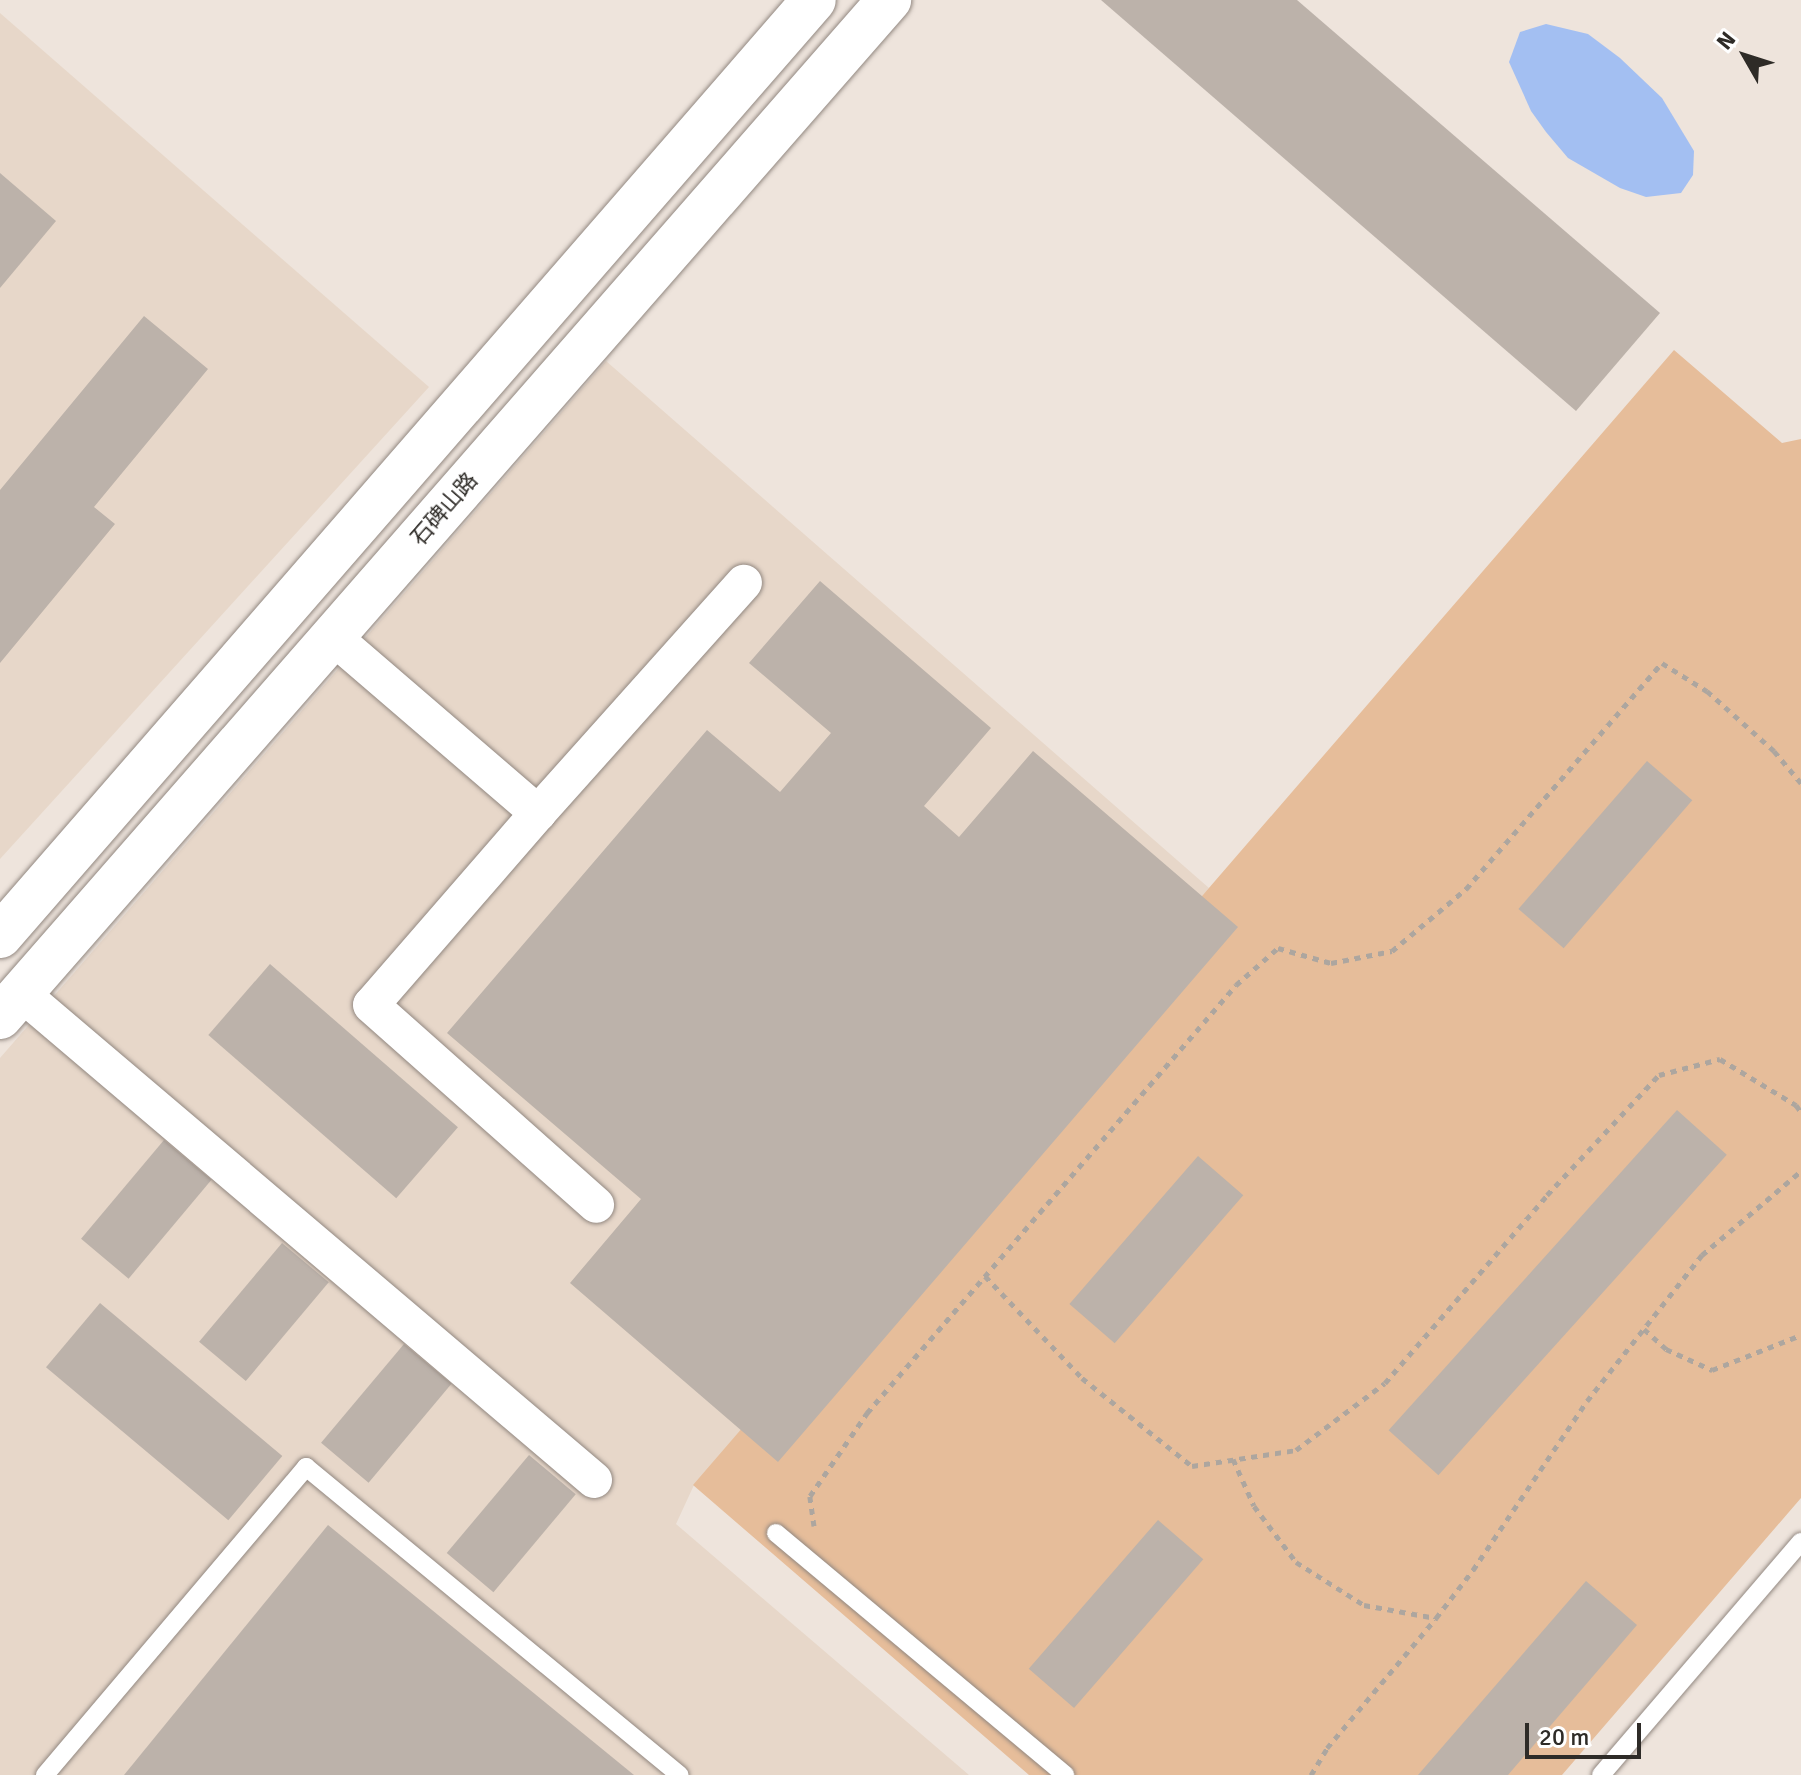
<!DOCTYPE html>
<html>
<head>
<meta charset="utf-8">
<style>
	body { margin:0 }
	#map { position:relative; width:1801px; height:1775px; overflow:hidden; background:#eee4dc; font-family:Signika,"Noto Sans SC",sans-serif }
	div>[style] { position:absolute }
	.built>* { inset:0; background:#e7d7c9 }
	.green>* { inset:0; background:#e6bd9a }
	.water>* { inset:0; background:#a3bff2 }
	.building>* { inset:0; background:#bcb2aa; transform-origin:0 0 }
	.path>* { height:5px; margin-top:-2.5px; transform-origin:0; background:repeating-linear-gradient(90deg,#ada69f 0 6px,transparent 0 12px) }
	.roads { filter:drop-shadow(0 0 2px #928881) drop-shadow(0 0 2px #928881) }
	.service>* { height:18px; margin:-9px; padding:0 9px; transform-origin:9px; border-radius:9px; background:#fff }
	.minor>* { height:36px; margin:-18px; padding:0 18px; transform-origin:18px; border-radius:18px; background:#fff }
	.tertiary>* { height:44px; margin:-22px; padding:0 22px; transform-origin:22px; border-radius:22px; background:#fff }
	span { translate:-50% -50%; white-space:nowrap; text-align:center; line-height:1.15; -webkit-text-stroke:6px #fff; paint-order:stroke }
	.street-label { font-size:22px; color:#2e2b27 }
	.north { position:absolute; left:1705px; top:16px; width:80px; height:80px; -webkit-text-stroke:6px #fff; paint-order:stroke; rotate:309deg; font-size:22px; font-weight:700; line-height:32px; text-align:center; color:#2e2b27 }
	.north::after { content:''; display:block; margin:auto; width:28px; height:36px; background:#2e2b27; clip-path:polygon(50% 0,100% 100%,50% 72%,0 100%) }
	.scale { position:absolute; left:1525px; top:1723px; width:116px; height:36px; box-sizing:border-box; border:4px solid #2e2b27; border-top:0; padding-left:10px; font-size:24px; line-height:28px; white-space:nowrap; color:#2e2b27; -webkit-text-stroke:6px #fff; paint-order:stroke }
</style>
</head>
<body>
<div id="map">
	<div class="built">
		<i style="clip-path:polygon(0 13px,429px 387px,0 859px)"></i>
		<i style="clip-path:polygon(606px 361px,1209px 888px,694px 1485px,676px 1524px,969px 1775px,0 1775px,0 1058px)"></i>
	</div>
	<div class="green">
		<i style="clip-path:polygon(1674px 350px,1782px 443px,1801px 439px,1801px 1498px,1562px 1775px,1029px 1775px,693px 1485px)"></i>
	</div>
	<div class="water">
		<i style="clip-path:polygon(1546px 24px,1588px 34px,1620px 58px,1662px 98px,1694px 151px,1693px 175px,1681px 193px,1646px 197px,1620px 188px,1568px 158px,1546px 132px,1531px 111px,1509px 62px,1520px 32px)"></i>
	</div>
	<div class="building">
		<i style="clip-path:polygon(1101px 0,1297px 0,1660px 313px,1576px 411px)"></i>
		<i style="clip-path:polygon(0 173px,56px 221px,0 288px)"></i>
		<i style="clip-path:polygon(144px 316px,208px 369px,94px 507px,115px 524px,0 663px,0 490px)"></i>
		<i style="clip-path:polygon(820px 581px,991px 728px,924px 806px,959px 837px,1033px 751px,1238px 927px,778px 1462px,570px 1283px,641px 1199px,447px 1033px,707px 730px,780px 792px,831px 733px,749px 663px)"></i>
		<i style="left:1647px;top:761px;width:60px;height:196px;rotate:41deg"></i>
		<i style="left:270px;top:964px;width:249px;height:94px;rotate:41deg"></i>
		<i style="left:1677px;top:1110px;width:67px;height:431px;rotate:42deg"></i>
		<i style="left:164px;top:1140px;width:62px;height:129px;rotate:40deg"></i>
		<i style="left:1198px;top:1156px;width:60px;height:196px;rotate:41deg"></i>
		<i style="left:282px;top:1243px;width:61px;height:129px;rotate:40deg"></i>
		<i style="left:100px;top:1303px;width:238px;height:84px;rotate:40deg"></i>
		<i style="left:404px;top:1344px;width:62px;height:129px;rotate:40deg"></i>
		<i style="left:529px;top:1455px;width:61px;height:128px;rotate:40deg"></i>
		<i style="left:1158px;top:1520px;width:60px;height:197px;rotate:41deg"></i>
		<i style="clip-path:polygon(328px 1525px,634px 1775px,124px 1775px)"></i>
		<i style="clip-path:polygon(1586px 1581px,1637px 1625px,1508px 1775px,1418px 1775px)"></i>
	</div>
	<div class="path">
		<i style="left:985px;top:1276px;width:141px;rotate:46.4deg"></i>
		<i style="left:1082px;top:1378px;width:141px;rotate:38.7deg"></i>
		<i style="left:1192px;top:1466px;width:105px;rotate:-8.7deg"></i>
		<i style="left:1296px;top:1450px;width:111px;rotate:-37deg"></i>
		<i style="left:1385px;top:1383px;width:248px;rotate:-49.2deg"></i>
		<i style="left:1547px;top:1195px;width:164px;rotate:-47deg"></i>
		<i style="left:1659px;top:1075px;width:63px;rotate:-14.7deg"></i>
		<i style="left:1720px;top:1059px;width:89px;rotate:31.2deg"></i>
		<i style="left:1796px;top:1105px;width:9px;rotate:54deg"></i>
		<i style="left:1644px;top:1329px;width:30px;rotate:42deg"></i>
		<i style="left:1666px;top:1349px;width:51px;rotate:24.5deg"></i>
		<i style="left:1712px;top:1370px;width:96px;rotate:-21.5deg"></i>
		<i style="left:1233px;top:1459px;width:51px;rotate:65.9deg"></i>
		<i style="left:1254px;top:1506px;width:70px;rotate:53.1deg"></i>
		<i style="left:1296px;top:1562px;width:80px;rotate:32.3deg"></i>
		<i style="left:1364px;top:1605px;width:73px;rotate:10.2deg"></i>
		<i style="left:1436px;top:1618px;width:61px;rotate:-52.4deg"></i>
		<i style="left:1473px;top:1570px;width:204px;rotate:-56deg"></i>
		<i style="left:1587px;top:1401px;width:186px;rotate:-51.8deg"></i>
		<i style="left:1702px;top:1255px;width:130px;rotate:-40.3deg"></i>
		<i style="left:814px;top:1526px;width:30px;rotate:-98deg"></i>
		<i style="left:810px;top:1496px;width:101px;rotate:-55.5deg"></i>
		<i style="left:867px;top:1413px;width:565px;rotate:-49.23deg"></i>
		<i style="left:1236px;top:985px;width:56px;rotate:-41.4deg"></i>
		<i style="left:1278px;top:948px;width:55px;rotate:15.8deg"></i>
		<i style="left:1331px;top:963px;width:62px;rotate:-11.1deg"></i>
		<i style="left:1392px;top:951px;width:97px;rotate:-40deg"></i>
		<i style="left:1466px;top:889px;width:299px;rotate:-49.1deg"></i>
		<i style="left:1662px;top:663px;width:53px;rotate:31.9deg"></i>
		<i style="left:1707px;top:691px;width:90px;rotate:41.8deg"></i>
		<i style="left:1774px;top:751px;width:42px;rotate:49.8deg"></i>
		<i style="left:1311px;top:1775px;width:31px;rotate:-59deg"></i>
		<i style="left:1327px;top:1748px;width:170px;rotate:-50deg"></i>
	</div>
	<div class="roads">
		<div class="service">
			<i style="left:776px;top:1533px;width:377px;rotate:39.9deg"></i>
			<i style="left:45px;top:1775px;width:404px;rotate:-49.7deg"></i>
			<i style="left:306px;top:1467px;width:484px;rotate:39.5deg"></i>
			<i style="left:1601px;top:1775px;width:307px;rotate:-49.4deg"></i>
		</div>
		<div class="minor">
			<i style="left:332px;top:636px;width:272px;rotate:40.7deg"></i>
			<i style="left:538px;top:813px;width:309px;rotate:-48.2deg"></i>
			<i style="left:538px;top:813px;width:254px;rotate:131deg"></i>
			<i style="left:371px;top:1005px;width:301px;rotate:41.6deg"></i>
			<i style="left:21px;top:993px;width:752px;rotate:40.36deg"></i>
		</div>
		<div class="tertiary">
			<i style="left:0;top:936px;width:1240px;rotate:-48.99deg"></i>
			<i style="left:0;top:1017px;width:1351px;rotate:-48.84deg"></i>
		</div>
	</div>
	<div class="street-label">
		<span style="left:444px;top:509px;rotate:-49deg">石碑山路</span>
	</div>
	<div class="north">N</div>
	<div class="scale">20 m</div>
</div>
</body>
</html>
